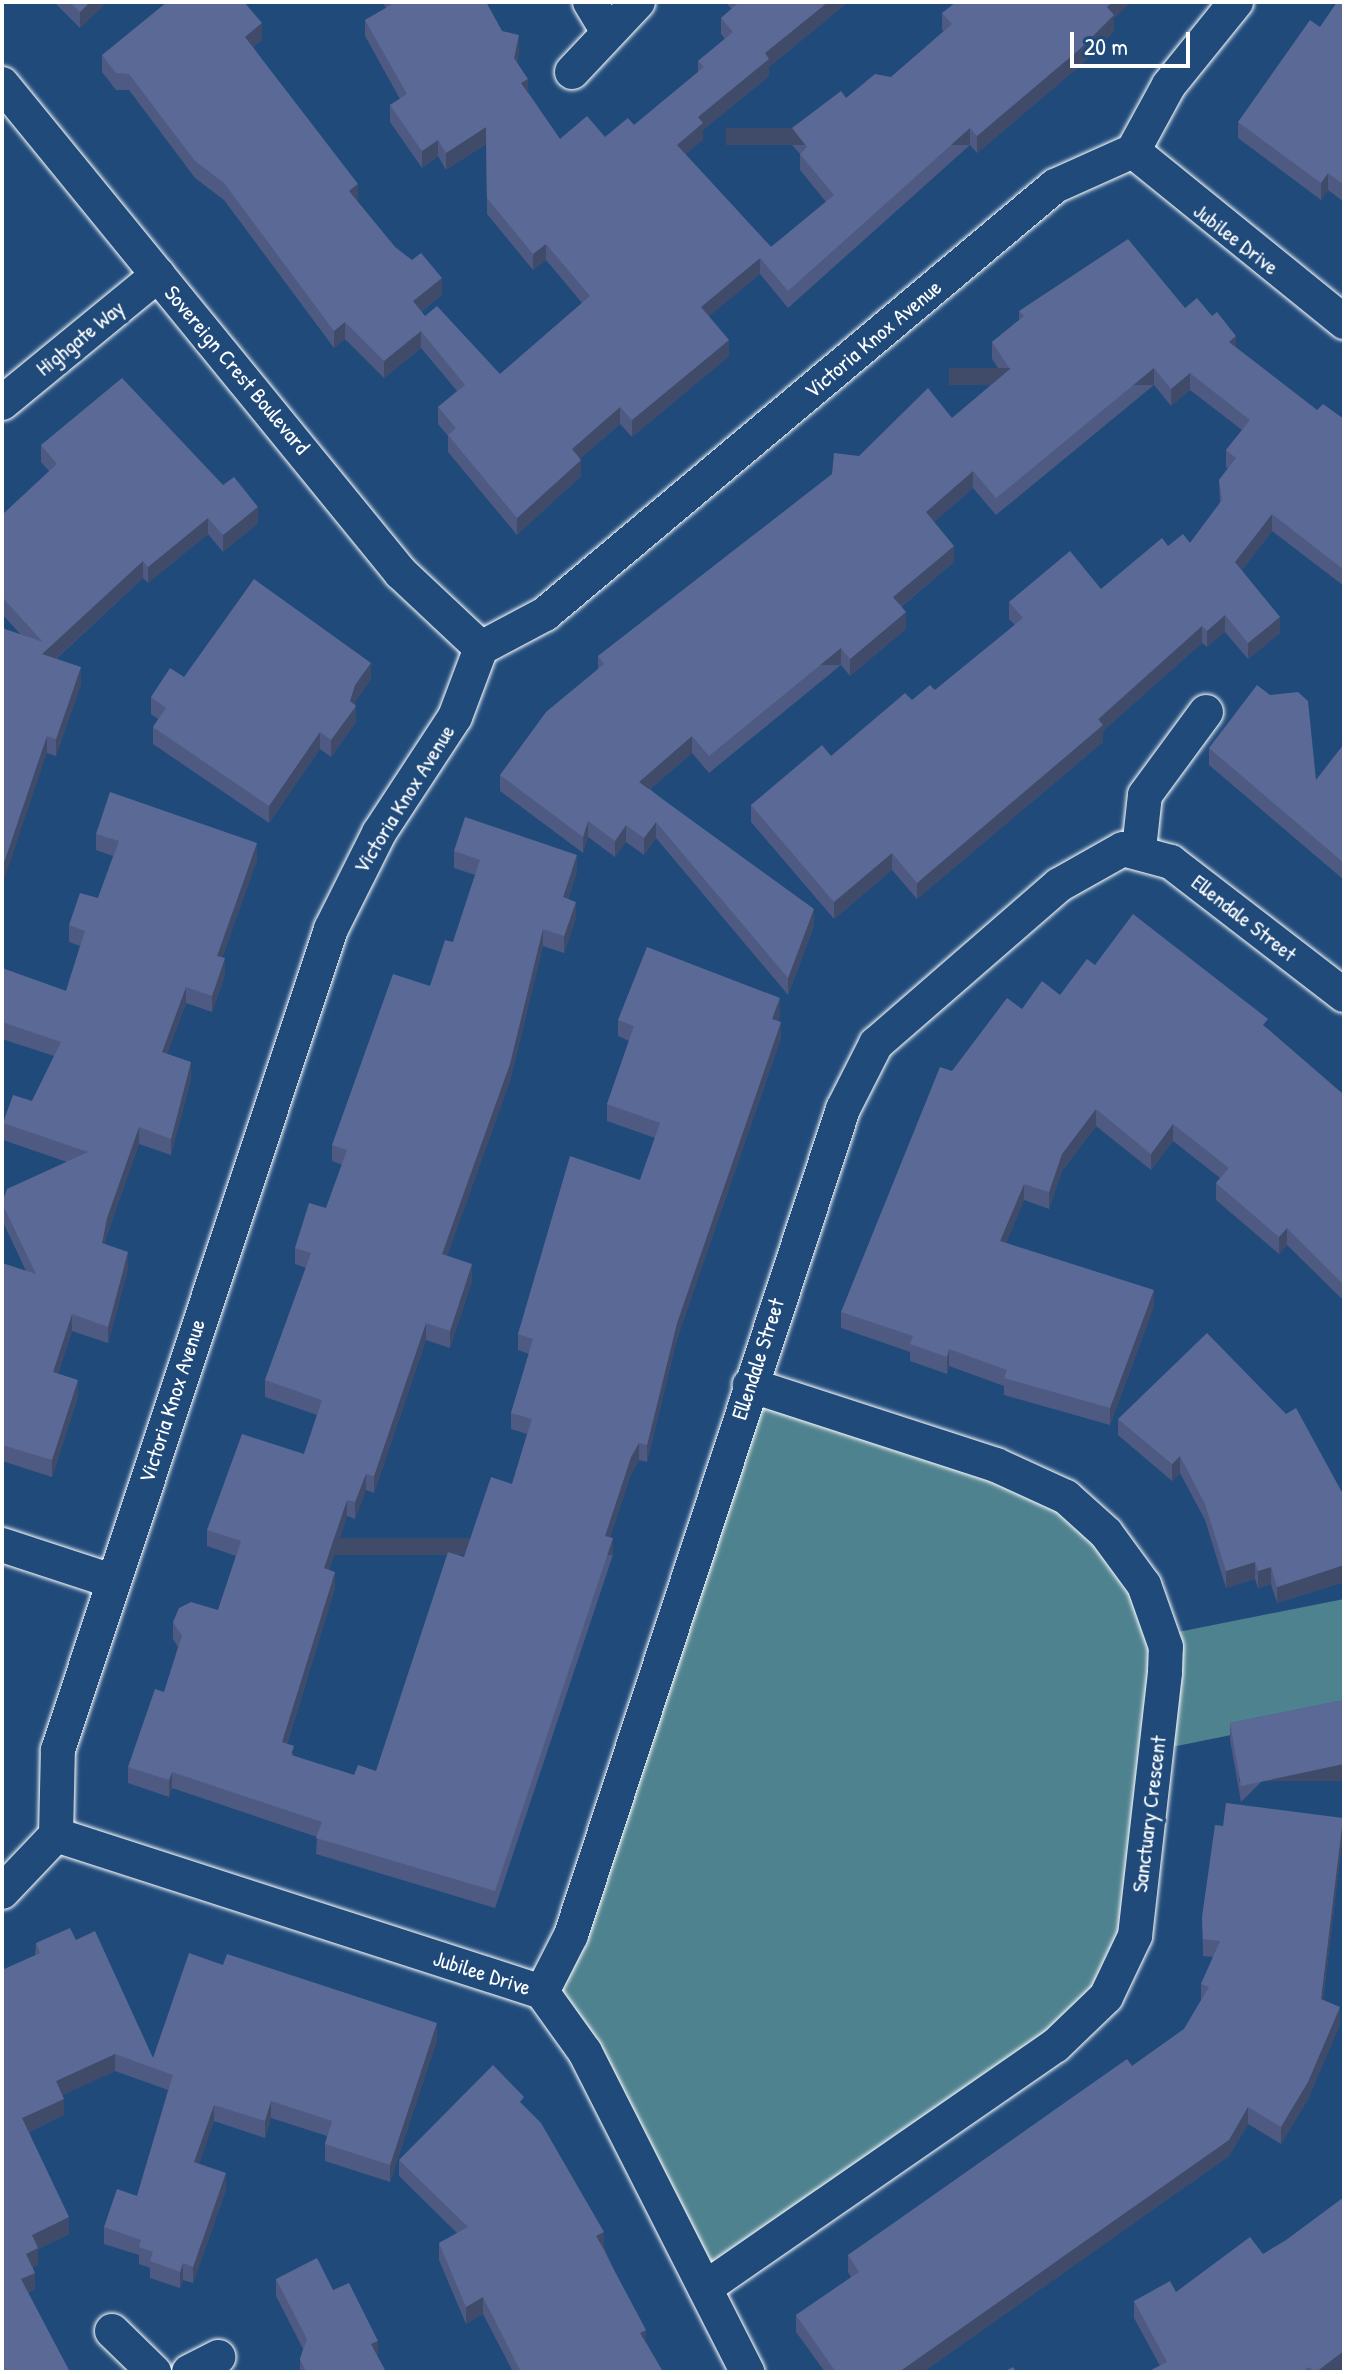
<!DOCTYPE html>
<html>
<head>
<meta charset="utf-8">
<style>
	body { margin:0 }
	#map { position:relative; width:1346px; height:2374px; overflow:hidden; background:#1f4a7a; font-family:"Patrick Hand",sans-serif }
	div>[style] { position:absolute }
	.green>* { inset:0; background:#4f828f }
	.roads { filter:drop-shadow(0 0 2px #fff) drop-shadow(0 0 2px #fff) }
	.street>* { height:34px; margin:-17px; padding:0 17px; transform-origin:17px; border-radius:17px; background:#1f4a7a }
	.wall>* { inset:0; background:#4e5a81 }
	.shaded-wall>* { inset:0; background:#404a69; transform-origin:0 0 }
	.building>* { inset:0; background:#5b6996 }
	span { translate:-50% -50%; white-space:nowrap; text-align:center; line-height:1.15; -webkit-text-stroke:7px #1f4a7a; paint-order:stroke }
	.street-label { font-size:22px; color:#fff }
	.frame { position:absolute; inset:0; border:4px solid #fff; pointer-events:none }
	.scale { position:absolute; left:1070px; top:32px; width:120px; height:36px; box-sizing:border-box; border:4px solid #fff; border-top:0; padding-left:10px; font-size:24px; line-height:28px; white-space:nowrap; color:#fff; -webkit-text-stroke:6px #1f4a7a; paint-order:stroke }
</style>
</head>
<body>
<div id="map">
	<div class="green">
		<i style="clip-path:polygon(750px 1385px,1066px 1497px,1163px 1635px,1344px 1599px,1344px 1712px,1157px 1750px,1106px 1997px,705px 2288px,542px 1992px)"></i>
	</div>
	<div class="roads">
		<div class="street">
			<i style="left:590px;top:2px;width:35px;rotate:59deg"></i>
			<i style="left:572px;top:72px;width:96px;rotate:-46.7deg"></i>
			<i style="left:2px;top:84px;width:631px;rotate:50.79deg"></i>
			<i style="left:401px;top:573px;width:110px;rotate:43.2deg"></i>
			<i style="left:1133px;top:151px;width:272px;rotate:39deg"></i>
			<i style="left:2px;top:403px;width:202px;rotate:-39.4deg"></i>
			<i style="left:1139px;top:849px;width:54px;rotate:-83.7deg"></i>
			<i style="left:1145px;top:795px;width:103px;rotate:-53.7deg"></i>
			<i style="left:2px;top:1545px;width:116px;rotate:18.1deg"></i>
			<i style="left:56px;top:1835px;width:511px;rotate:17.9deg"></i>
			<i style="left:542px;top:1992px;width:74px;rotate:54.4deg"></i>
			<i style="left:585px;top:2052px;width:359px;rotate:63.1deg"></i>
			<i style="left:2px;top:1892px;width:79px;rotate:-46.5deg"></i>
			<i style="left:56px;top:1835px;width:85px;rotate:-88.7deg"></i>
			<i style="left:58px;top:1750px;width:865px;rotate:-71.61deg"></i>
			<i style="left:331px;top:929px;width:107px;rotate:-63.4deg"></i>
			<i style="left:379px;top:833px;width:139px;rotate:-56.8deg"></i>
			<i style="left:455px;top:717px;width:74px;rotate:-69.4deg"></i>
			<i style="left:481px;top:648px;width:72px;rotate:-28deg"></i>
			<i style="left:545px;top:614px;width:666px;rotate:-40deg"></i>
			<i style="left:1055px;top:186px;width:85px;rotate:-24.2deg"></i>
			<i style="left:1133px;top:151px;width:75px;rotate:-61.4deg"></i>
			<i style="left:1169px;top:85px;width:107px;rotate:-51.1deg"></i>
			<i style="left:542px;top:1992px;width:64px;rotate:-63deg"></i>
			<i style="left:571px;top:1935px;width:870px;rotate:-71.77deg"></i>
			<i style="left:843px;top:1109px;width:73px;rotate:-63.1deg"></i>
			<i style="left:876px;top:1044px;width:242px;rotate:-41deg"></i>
			<i style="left:1059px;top:885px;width:73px;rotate:-29.4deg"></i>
			<i style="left:1123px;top:849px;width:50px;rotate:15.2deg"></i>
			<i style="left:1171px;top:862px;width:218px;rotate:37.6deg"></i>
			<i style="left:705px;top:2288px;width:426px;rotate:-34.7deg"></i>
			<i style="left:1055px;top:2046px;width:71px;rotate:-43.9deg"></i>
			<i style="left:1106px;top:1997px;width:68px;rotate:-64.6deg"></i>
			<i style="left:1135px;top:1936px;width:266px;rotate:-83.5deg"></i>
			<i style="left:1165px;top:1672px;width:25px;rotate:-88deg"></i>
			<i style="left:1166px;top:1647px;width:66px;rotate:-109.5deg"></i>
			<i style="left:1144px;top:1585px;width:64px;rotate:-126.2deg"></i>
			<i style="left:1106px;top:1533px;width:54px;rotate:-138deg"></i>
			<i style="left:1066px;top:1497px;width:77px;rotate:-155.4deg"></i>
			<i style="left:996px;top:1465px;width:259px;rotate:-162deg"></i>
			<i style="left:112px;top:2331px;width:59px;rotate:44.3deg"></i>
			<i style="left:189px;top:2372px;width:33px;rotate:-27deg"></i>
		</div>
	</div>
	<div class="wall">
		<i style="clip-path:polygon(54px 2px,107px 2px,80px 28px)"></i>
		<i style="clip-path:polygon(383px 2px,486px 2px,502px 31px,519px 51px,517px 62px,528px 92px,560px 139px,605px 137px,634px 125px,698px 72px,698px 61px,725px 39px,721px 34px,721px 18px,732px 9px,725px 2px,848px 2px,769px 67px,769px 76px,703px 130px,703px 140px,685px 154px,771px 247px,826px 202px,800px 170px,800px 154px,792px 145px,792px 128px,846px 98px,891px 77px,944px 31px,942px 30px,942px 13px,1114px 18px,1114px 31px,1081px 65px,977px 153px,970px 145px,788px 308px,760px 274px,709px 316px,729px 356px,632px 437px,620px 424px,580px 459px,581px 476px,517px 535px,448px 452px,448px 436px,438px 424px,438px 407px,457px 391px,421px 348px,384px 378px,345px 339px,334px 348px,224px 200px,195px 178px,129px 90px,116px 90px,102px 72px,102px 55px,262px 40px,253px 47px,357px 201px,395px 247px,442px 295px,421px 312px,425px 316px,500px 374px,582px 303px,546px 260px,533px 270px,487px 214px,486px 144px,446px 170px,438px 156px,422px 168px,390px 122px,390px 105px,400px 99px,365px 36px,365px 20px,386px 8px)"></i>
		<i style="clip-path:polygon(1344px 2px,1344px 202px,1328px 190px,1321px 200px,1238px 138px,1238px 122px,1320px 27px)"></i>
		<i style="clip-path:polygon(1185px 308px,1317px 410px,1344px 419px,1344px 586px,1272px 531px,1242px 570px,1280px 633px,1248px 659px,1225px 632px,1207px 647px,1202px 643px,1103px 731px,1103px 742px,917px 899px,892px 870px,834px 919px,751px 822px,751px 805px,831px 756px,912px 700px,935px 690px,1015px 625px,1009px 619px,1009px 602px,1101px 589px,1168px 546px,1190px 543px,1220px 503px,1219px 480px,1228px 468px,1226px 467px,1226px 450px,1242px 430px,1190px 390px,1171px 406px,1154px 385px,996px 515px,973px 488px,934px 522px,954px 562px,901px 607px,906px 629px,850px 676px,841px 665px,709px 773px,692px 753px,650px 789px,814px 926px,788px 995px,656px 838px,644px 855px,626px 842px,615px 857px,588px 837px,583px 853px,500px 791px,500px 775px,598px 669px,598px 656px,859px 456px,952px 418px,1003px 375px,992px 359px,992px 342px,1019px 320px,1019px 311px)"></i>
		<i style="clip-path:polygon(41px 445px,258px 523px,223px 552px,208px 534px,148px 583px,143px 578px,56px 659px,81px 684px,56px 756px,47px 753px,21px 635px,2px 614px,2px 515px,49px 471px,41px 462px)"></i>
		<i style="clip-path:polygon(184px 677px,371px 679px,355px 702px,356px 722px,331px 757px,320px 749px,269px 823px,153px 744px,153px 727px,158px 719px,151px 714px,151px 697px)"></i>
		<i style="clip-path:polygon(1344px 744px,1344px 880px,1209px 765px,1209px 748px,1316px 780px)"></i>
		<i style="clip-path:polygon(96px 834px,257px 860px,222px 958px,225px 975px,212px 1012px,186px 1003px,167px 1054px,191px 1079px,171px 1155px,139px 1144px,107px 1235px,105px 1244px,128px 1269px,108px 1343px,72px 1331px,58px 1374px,78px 1397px,52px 1477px,2px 1461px,2px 1263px,26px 1271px,2px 1220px,2px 1203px,67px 1162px,3px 1140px,3px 1123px,32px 1101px,54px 1056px,2px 1039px,2px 968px,66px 991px,80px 946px,69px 942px,69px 925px,98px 898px,113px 856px,96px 850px)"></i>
		<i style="clip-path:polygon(454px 851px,577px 871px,568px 899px,576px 918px,564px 953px,543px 946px,510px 1081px,447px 1256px,472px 1281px,450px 1348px,426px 1340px,374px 1493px,366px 1490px,355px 1519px,347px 1516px,329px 1570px,335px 1588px,287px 1744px,294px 1756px,354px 1775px,376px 1771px,464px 1557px,512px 1484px,527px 1434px,511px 1429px,511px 1413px,529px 1354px,518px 1350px,518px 1334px,640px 1180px,655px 1138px,607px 1121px,607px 1104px,629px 1041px,618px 1036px,618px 1020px,780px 1015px,778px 1021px,781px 1038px,677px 1339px,647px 1462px,639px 1460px,631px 1474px,610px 1537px,613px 1555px,495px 1908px,316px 1854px,317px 1837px,172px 1788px,169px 1797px,128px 1783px,128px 1767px,164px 1692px,178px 1647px,173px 1639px,173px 1622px,218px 1610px,236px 1556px,207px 1546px,207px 1530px,304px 1454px,317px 1415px,265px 1397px,265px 1380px,306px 1268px,295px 1264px,295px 1248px,326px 1208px,342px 1165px,332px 1161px,332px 1145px,430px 986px,453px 942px,475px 875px,454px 868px)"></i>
		<i style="clip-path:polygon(1095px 965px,1268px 1029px,1344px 1095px,1344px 1301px,1287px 1245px,1279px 1254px,1216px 1200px,1216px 1183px,1220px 1178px,1173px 1141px,1151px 1170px,1096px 1126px,1062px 1171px,1049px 1209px,1024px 1200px,1006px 1243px,1154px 1306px,1110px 1425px,1004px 1395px,1004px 1386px,949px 1366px,947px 1374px,910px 1361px,910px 1352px,841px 1328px,841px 1312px,952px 1071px,1022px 1009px,1060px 995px)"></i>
		<i style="clip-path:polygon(1118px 1419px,1344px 1496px,1344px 1582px,1277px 1603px,1271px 1584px,1258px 1588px,1255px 1579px,1226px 1588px,1205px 1520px,1180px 1473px,1172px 1481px,1118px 1435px)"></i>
		<i style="clip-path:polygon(1344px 1700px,1241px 1802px,1230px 1740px,1230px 1723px)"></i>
		<i style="clip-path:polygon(1343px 1834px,1323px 2000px,1340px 2024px,1308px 2099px,1281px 2144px,1248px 2124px,1229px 2156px,923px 2372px,825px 2372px,796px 2332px,796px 2315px,851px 2277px,848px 2272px,848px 2255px,1132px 2066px,1184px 2029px,1201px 2000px,1201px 1984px,1213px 1957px,1203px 1956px,1202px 1917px)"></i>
		<i style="clip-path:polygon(76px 1940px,153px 2058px,437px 2040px,390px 2182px,325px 2161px,325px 2144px,327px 2136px,271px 2118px,265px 2138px,214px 2121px,199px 2164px,226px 2190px,193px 2283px,183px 2280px,180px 2288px,150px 2278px,150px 2268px,139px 2264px,139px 2255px,104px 2244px,104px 2227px,137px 2196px,168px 2090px,115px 2071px,62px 2095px,64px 2115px,29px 2132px,69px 2234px,38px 2249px,38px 2265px,33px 2267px,35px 2289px,28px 2293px,2px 2372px,36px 1943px)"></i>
		<i style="clip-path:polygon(524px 2106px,604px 2248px,646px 2342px,663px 2372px,513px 2372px,483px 2314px,466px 2324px,439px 2260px,439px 2243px,457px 2233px,399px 2176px,399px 2160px)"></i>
		<i style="clip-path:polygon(276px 2279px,333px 2290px,378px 2358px,386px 2372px,300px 2372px,300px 2359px,303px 2349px,276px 2296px)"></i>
		<i style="clip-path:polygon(1176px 2292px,1338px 2372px,1147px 2372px,1160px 2366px,1134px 2318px,1134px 2301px)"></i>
	</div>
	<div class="shaded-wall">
		<i style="clip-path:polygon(90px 2px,107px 2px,80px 28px,80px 12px)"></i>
		<i style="clip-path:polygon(828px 2px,848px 2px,769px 67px,769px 76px,703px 130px,703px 140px,677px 161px,677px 145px,698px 117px,765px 53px)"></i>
		<i style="clip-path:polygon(1113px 2px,1132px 2px,1114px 18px,1114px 31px,1081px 65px,977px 153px,977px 136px)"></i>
		<i style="clip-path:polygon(262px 23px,262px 40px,245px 53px,245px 37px)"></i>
		<i style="clip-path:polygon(519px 35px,519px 51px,514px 74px,514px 58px)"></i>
		<i style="clip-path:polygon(528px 79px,528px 95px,521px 83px)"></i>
		<i style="clip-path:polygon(486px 127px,486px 144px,446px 170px,446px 153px)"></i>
		<i style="left:970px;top:128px;width:17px;height:244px;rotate:90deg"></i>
		<i style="clip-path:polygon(438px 140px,438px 156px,422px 168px,422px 151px)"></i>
		<i style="clip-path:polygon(1328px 173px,1328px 190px,1321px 200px,1321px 183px)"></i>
		<i style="clip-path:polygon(358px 184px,358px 201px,349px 208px,349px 191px)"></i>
		<i style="clip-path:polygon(546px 244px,546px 260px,533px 270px,533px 254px)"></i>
		<i style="clip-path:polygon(760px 258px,760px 274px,701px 323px,701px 307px)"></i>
		<i style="clip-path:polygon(442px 278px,442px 295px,413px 318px,413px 301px)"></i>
		<i style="clip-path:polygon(345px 322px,345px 339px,334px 348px,334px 331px)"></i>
		<i style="clip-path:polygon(421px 331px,421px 348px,384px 378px,384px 361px)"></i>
		<i style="clip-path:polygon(1236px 336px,1236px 352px,1229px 342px)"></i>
		<i style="clip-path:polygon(729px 340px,729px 356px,632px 437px,632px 420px)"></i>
		<i style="left:1154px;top:368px;width:17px;height:205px;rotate:90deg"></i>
		<i style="clip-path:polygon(1190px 373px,1190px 390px,1171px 406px,1171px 389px)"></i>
		<i style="clip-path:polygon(620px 407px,620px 424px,572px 466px,572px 449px)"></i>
		<i style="clip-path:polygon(581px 460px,581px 476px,517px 535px,517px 518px)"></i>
		<i style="clip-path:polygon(973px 471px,973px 488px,926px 529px,926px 512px)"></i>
		<i style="clip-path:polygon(258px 507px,258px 523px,223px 552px,223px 535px)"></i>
		<i style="clip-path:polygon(1272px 514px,1272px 531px,1235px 579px,1235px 562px)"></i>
		<i style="clip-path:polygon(208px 518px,208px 534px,148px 583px,148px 567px)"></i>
		<i style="clip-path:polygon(954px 546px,954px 562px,893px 613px,893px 597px)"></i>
		<i style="clip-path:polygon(143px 561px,143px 578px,42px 671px,42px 654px)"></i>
		<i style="clip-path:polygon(906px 612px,906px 629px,850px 676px,850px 659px)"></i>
		<i style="clip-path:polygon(1225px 615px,1225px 632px,1207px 647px,1207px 631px)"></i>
		<i style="clip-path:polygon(1280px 617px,1280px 633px,1248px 659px,1248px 643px)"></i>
		<i style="clip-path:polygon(1202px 626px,1202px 643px,1103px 731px,1103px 742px,917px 899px,917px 883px)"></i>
		<i style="left:841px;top:648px;width:17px;height:171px;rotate:90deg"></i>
		<i style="clip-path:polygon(371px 663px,371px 679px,355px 702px,352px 712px,356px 706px,356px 722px,331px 757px,331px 740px,350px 701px,355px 685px)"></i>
		<i style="clip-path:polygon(81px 667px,81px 684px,56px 756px,56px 739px)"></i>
		<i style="clip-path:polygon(320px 732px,320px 749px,269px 823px,269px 806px)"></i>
		<i style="clip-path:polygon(47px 736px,47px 753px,2px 886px,2px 869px)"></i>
		<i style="clip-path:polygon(692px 736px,692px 753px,639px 798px,639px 782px)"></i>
		<i style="clip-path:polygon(588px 821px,588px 837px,583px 853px,583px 837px)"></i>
		<i style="clip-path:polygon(656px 822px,656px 838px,644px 855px,644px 838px)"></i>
		<i style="clip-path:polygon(626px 825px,626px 842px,615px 857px,615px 841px)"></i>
		<i style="clip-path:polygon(257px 843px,257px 860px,217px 972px,217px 956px)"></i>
		<i style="clip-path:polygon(892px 853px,892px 870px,834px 919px,834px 902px)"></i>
		<i style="clip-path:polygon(577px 855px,577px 871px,563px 913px,563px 897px)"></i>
		<i style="clip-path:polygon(576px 902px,576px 918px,564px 953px,564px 936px)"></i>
		<i style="clip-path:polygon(814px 909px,814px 926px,788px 995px,788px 978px)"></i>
		<i style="clip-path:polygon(543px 929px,543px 946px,510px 1081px,442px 1271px,442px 1254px)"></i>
		<i style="clip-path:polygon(225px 958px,225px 975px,212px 1012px,212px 996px)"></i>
		<i style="clip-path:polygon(186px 987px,186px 1003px,162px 1069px,162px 1052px)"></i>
		<i style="clip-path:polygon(780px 998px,780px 1015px,772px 1035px,772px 1019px)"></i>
		<i style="clip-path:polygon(781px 1022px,781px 1038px,677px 1339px,647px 1462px,647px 1445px,677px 1323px)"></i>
		<i style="clip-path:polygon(191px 1062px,191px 1079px,171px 1155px,171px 1139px)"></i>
		<i style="clip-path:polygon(1096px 1109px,1096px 1126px,1062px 1171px,1049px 1209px,1049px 1192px,1062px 1154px)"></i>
		<i style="clip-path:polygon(1173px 1124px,1173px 1141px,1151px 1170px,1151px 1154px)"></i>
		<i style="clip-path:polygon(139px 1127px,139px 1144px,107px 1235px,102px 1260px,102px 1243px,107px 1218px)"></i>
		<i style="clip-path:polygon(1024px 1184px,1024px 1200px,1000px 1258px,1000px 1241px)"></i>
		<i style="clip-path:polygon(1287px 1228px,1287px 1245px,1279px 1254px,1279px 1237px)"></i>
		<i style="clip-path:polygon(128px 1252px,128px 1269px,108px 1343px,108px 1327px)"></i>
		<i style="clip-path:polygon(472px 1264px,472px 1281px,450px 1348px,450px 1331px)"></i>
		<i style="clip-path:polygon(1154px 1290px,1154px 1306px,1110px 1425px,1110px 1408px)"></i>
		<i style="clip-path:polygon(72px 1314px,72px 1331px,53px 1389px,53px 1372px)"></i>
		<i style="clip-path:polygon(426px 1323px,426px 1340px,374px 1493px,374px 1476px)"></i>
		<i style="clip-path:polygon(949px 1349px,949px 1366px,947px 1374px,947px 1357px)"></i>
		<i style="clip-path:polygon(78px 1380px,78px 1397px,52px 1477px,52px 1460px)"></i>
		<i style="clip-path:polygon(639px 1443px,639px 1460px,631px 1474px,605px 1553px,605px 1536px,631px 1457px)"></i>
		<i style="clip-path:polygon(1180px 1456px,1180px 1473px,1172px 1481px,1172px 1464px)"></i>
		<i style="clip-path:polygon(366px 1474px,366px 1490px,355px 1519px,355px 1502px)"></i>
		<i style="clip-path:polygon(347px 1500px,347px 1516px,324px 1585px,324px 1568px)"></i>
		<i style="left:613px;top:1538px;width:17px;height:372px;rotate:90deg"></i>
		<i style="clip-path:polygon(1255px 1562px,1255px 1579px,1226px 1588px,1226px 1571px)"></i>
		<i style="clip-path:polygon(1344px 1565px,1344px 1582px,1277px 1603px,1277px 1587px)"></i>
		<i style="clip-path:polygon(1271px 1567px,1271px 1584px,1258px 1588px,1258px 1571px)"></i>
		<i style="clip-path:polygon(335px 1572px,335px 1588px,282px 1759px,282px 1742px)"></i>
		<i style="left:1344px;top:1764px;width:17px;height:105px;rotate:90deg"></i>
		<i style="clip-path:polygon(172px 1772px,172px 1788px,169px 1797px,169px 1780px)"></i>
		<i style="clip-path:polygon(1343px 1818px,1343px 1834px,1321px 2016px,1321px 1999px)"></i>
		<i style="clip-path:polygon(1340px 2007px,1340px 2024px,1308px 2099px,1281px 2144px,1281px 2127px)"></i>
		<i style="clip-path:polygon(437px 2023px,437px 2040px,390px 2182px,390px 2165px)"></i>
		<i style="clip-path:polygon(115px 2054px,115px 2071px,56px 2098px,56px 2081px)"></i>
		<i style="clip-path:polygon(64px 2099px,64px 2115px,22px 2135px,22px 2118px)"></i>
		<i style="clip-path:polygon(271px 2101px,271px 2118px,265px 2138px,265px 2121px)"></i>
		<i style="clip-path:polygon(214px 2105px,214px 2121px,194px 2179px,194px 2162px)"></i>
		<i style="clip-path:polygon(1248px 2107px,1248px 2124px,1229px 2156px,923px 2372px,899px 2372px)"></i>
		<i style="clip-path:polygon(226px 2173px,226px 2190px,193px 2283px,193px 2267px)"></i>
		<i style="clip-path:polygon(69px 2217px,69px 2234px,38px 2249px,38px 2265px,26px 2270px,26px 2254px,32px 2235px)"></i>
		<i style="clip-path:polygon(604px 2232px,604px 2248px,596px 2236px)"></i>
		<i style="clip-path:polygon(183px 2263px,183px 2280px,180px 2288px,180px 2272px)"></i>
		<i style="clip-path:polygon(35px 2273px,35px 2289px,21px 2296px,21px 2279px)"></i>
		<i style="clip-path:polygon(483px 2297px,483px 2314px,466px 2324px,466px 2307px)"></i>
		<i style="clip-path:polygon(646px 2330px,646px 2347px,640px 2333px)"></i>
		<i style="clip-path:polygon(378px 2341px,378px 2357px,371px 2344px)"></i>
		<i style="clip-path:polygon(1344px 2351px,1344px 2368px,1338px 2372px,1316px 2372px)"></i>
	</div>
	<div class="building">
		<i style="clip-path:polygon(70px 2px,90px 2px,80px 12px)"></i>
		<i style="clip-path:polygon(167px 2px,244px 2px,262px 23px,245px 37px,358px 184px,349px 191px,395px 247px,412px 260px,421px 253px,442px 278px,413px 301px,425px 316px,437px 306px,500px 374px,590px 296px,546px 244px,533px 254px,487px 198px,486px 127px,446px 153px,438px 140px,422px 151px,390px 105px,407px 94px,365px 20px,391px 5px,390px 2px,486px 2px,502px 31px,519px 35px,514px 58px,528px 79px,521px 83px,560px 139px,587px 116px,605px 137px,628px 118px,634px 125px,704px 67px,698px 61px,733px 32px,721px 18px,739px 2px,828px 2px,765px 53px,769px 59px,698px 117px,703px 123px,677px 145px,771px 247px,834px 195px,800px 154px,807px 147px,792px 128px,841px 91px,846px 98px,875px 74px,891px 77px,952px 24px,942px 13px,956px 2px,1113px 2px,1107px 7px,1114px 15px,1081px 48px,977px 136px,970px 128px,788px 291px,760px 258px,701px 307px,729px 340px,632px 420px,620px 407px,572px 449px,581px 460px,517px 518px,448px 435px,456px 428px,438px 407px,465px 385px,421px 331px,384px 361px,345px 322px,334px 331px,224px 183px,195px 161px,129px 74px,116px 73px,102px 55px)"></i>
		<i style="clip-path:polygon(1337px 2px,1344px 2px,1344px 185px,1328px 173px,1321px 183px,1238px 122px,1310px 20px,1320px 27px)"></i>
		<i style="clip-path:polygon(1128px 239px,1185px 308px,1197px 298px,1212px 316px,1217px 312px,1236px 336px,1229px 342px,1317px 410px,1323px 404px,1344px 419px,1344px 570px,1272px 514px,1235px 562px,1280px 617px,1248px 643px,1225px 615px,1207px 631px,1202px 626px,1098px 719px,1103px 725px,917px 883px,892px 853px,834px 902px,751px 805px,822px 745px,831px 756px,905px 693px,912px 700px,930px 685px,935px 690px,1023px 618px,1009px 602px,1070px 551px,1101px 589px,1162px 538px,1168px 546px,1183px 534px,1190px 543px,1222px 500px,1219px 480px,1236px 458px,1226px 450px,1250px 420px,1190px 373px,1171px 389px,1154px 368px,996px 498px,973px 471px,926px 512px,954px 546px,893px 597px,906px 612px,850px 659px,841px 648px,709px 756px,692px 736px,639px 782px,814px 909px,788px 978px,656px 822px,644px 838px,626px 825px,615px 841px,588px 821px,583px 837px,500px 775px,546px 712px,604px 664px,598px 656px,832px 474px,834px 453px,859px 456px,928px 388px,952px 418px,1010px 369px,992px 342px,1024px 316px,1019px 311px)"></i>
		<i style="clip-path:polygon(122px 378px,223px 485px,234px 477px,258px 507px,223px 535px,208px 518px,148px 567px,143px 561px,42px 654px,81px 667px,56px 739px,47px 736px,2px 869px,2px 628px,43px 642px,2px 597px,2px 515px,57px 464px,41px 445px)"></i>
		<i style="clip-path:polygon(254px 579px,371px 663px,355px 685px,350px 701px,356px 706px,331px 740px,320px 732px,269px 806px,153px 727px,166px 708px,151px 697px,170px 668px,184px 677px)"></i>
		<i style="clip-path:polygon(1257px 685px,1270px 695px,1298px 692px,1308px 701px,1316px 780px,1344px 744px,1344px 863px,1209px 748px)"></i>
		<i style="clip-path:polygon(110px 792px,257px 843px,217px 956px,225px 958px,212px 996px,186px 987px,162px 1052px,191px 1062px,171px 1139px,139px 1127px,107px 1218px,102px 1243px,128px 1252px,108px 1327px,72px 1314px,53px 1372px,78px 1380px,52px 1460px,2px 1445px,2px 1263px,36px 1274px,2px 1203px,7px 1189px,88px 1152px,3px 1123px,13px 1095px,32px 1101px,61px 1042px,2px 1022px,2px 968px,66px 991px,85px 931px,69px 925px,80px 893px,98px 898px,119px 841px,96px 834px)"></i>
		<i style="clip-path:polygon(465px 817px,577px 855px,563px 897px,576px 902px,564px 936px,543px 929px,510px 1064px,442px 1254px,472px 1264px,450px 1331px,426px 1323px,374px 1476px,366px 1474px,355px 1502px,347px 1500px,324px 1568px,335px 1572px,282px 1742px,294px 1746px,291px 1755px,354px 1775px,358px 1765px,376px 1771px,448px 1552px,464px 1557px,491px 1477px,512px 1484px,532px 1419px,511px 1413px,533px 1339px,518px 1334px,570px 1156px,640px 1180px,660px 1123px,607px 1104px,634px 1026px,618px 1020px,647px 947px,780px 998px,772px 1019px,781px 1022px,677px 1323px,647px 1445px,639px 1443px,631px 1457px,605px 1536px,613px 1538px,495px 1891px,316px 1838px,322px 1822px,172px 1772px,169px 1780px,128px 1767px,155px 1689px,164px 1692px,182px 1636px,173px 1622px,179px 1608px,191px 1602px,218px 1610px,241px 1541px,207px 1530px,242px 1434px,304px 1454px,322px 1400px,265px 1380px,311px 1253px,295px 1248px,309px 1203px,326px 1208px,347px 1150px,332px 1145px,393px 974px,430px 986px,445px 940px,453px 942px,480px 860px,454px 851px)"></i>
		<i style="clip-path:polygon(1133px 914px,1268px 1019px,1263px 1025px,1344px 1095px,1344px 1285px,1287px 1228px,1279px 1237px,1216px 1183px,1229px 1168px,1173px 1124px,1151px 1154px,1096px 1109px,1062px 1154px,1049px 1192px,1024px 1184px,1000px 1241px,1154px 1290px,1110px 1408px,1004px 1378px,1007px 1370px,949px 1349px,947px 1357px,910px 1344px,913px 1336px,841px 1312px,940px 1067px,952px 1071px,1007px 998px,1022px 1009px,1042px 981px,1060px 995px,1087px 959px,1095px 965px)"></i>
		<i style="clip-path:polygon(1207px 1333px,1286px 1414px,1296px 1408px,1344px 1496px,1344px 1565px,1277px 1587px,1271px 1567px,1258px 1571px,1255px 1562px,1226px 1571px,1205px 1504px,1180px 1456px,1172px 1464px,1118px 1419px)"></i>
		<i style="clip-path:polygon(1344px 1700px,1344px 1764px,1241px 1786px,1230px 1723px)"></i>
		<i style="clip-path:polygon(1226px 1803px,1343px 1818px,1321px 1999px,1340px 2007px,1308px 2082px,1281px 2127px,1248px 2107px,1229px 2140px,899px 2372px,836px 2372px,796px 2315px,859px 2272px,848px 2255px,1127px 2059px,1132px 2066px,1184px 2029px,1209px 1987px,1201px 1984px,1220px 1941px,1203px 1939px,1202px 1917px,1215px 1825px,1223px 1826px)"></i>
		<i style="clip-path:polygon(70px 1928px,76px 1940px,95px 1931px,153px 2058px,189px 1953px,223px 1965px,227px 1954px,437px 2023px,390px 2165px,325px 2144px,332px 2121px,271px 2101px,265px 2121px,214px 2105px,194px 2162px,226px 2173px,193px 2267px,183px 2263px,180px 2272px,150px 2261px,153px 2252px,139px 2247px,141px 2240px,104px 2227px,117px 2189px,137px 2196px,173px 2075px,115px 2054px,56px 2081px,64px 2099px,22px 2118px,69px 2217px,32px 2235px,38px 2248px,26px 2254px,35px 2273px,21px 2279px,70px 2372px,2px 2372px,2px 1970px,40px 1953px,36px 1943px)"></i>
		<i style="clip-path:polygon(493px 2065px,524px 2097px,520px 2102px,541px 2123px,604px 2232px,596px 2236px,646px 2330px,640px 2333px,663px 2372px,521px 2372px,483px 2297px,466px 2307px,439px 2243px,468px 2227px,399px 2160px)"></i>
		<i style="clip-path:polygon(1344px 2197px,1344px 2351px,1316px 2372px,1313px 2372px,1310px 2367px,1301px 2372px,1147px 2372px,1167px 2362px,1134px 2301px,1170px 2281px,1176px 2292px,1250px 2237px,1263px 2254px,1286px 2240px)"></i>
		<i style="clip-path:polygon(317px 2258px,333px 2290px,349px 2283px,378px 2341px,371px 2344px,386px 2372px,306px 2372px,300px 2359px,307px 2339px,276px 2279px)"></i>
		<i style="clip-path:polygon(1013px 2367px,1016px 2372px,1004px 2372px)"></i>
	</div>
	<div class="street-label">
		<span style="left:1236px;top:239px;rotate:38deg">Jubilee Drive</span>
		<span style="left:80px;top:338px;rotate:-39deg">Highgate Way</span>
		<span style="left:873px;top:339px;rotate:-40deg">Victoria Knox Avenue</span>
		<span style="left:237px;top:370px;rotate:50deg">Sovereign Crest Boulevard</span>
		<span style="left:404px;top:799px;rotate:-58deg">Victoria Knox Avenue</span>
		<span style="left:1244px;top:918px;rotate:38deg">Ellendale Street</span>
		<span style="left:758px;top:1359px;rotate:-72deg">Ellendale Street</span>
		<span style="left:172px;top:1401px;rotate:-72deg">Victoria Knox Avenue</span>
		<span style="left:1149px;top:1814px;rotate:-83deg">Sanctuary Crescent</span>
		<span style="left:482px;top:1973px;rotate:18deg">Jubilee Drive</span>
	</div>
	<div class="frame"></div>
	<div class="scale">20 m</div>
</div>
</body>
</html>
